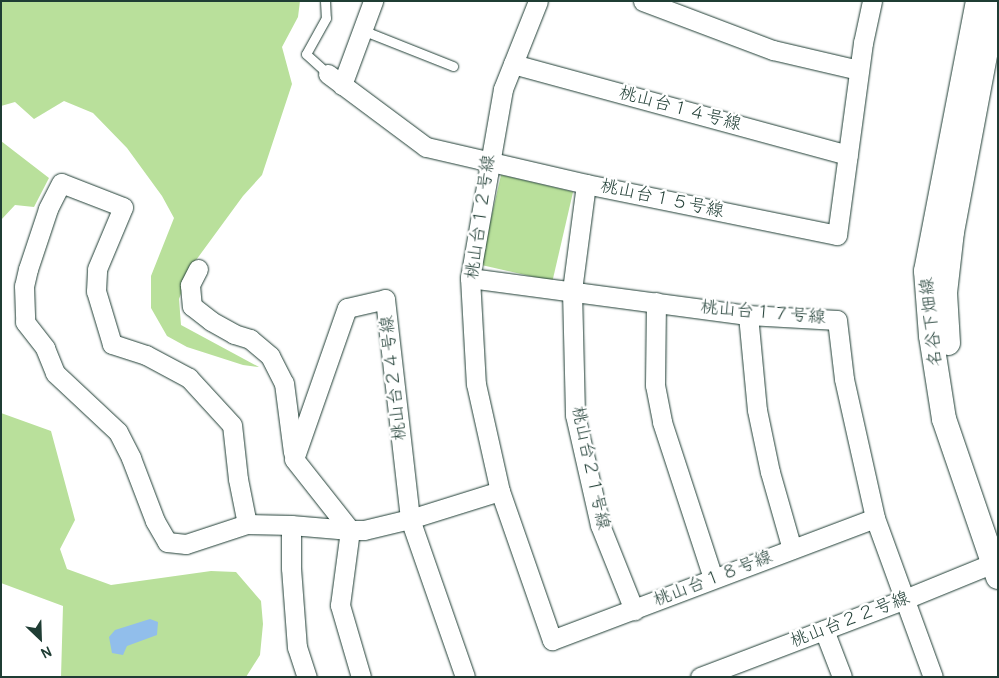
<!DOCTYPE html>
<html>
<head>
<meta charset="utf-8">
<style>
	body { margin:0 }
	#map { position:relative; width:999px; height:678px; overflow:hidden; background:#fff; font-family:Pangolin,"Klee One",sans-serif }
	div>[style] { position:absolute }
	.green>* { inset:0; background:#b9e09b; transform-origin:0 0 }
	.water>* { inset:0; background:#91beeb }
	.roads { filter:drop-shadow(0 0 1px #1f3d34) drop-shadow(0 0 1px #1f3d34) }
	.service>* { height:9px; margin:-4.5px; padding:0 4.5px; transform-origin:4.5px; border-radius:4.5px; background:#fff }
	.minor>* { height:19px; margin:-9.5px; padding:0 9.5px; transform-origin:9.5px; border-radius:9.5px; background:#fff }
	.tertiary>* { height:24px; margin:-12px; padding:0 12px; transform-origin:12px; border-radius:12px; background:#fff }
	span { translate:-50% -50%; white-space:nowrap; text-align:center; line-height:1.15; -webkit-text-stroke:5px #fff; paint-order:stroke }
	.street-label { font-size:18px; color:#1f3d34 }
	.frame { position:absolute; inset:0; border:2px solid #1f3d34; pointer-events:none }
	.north { position:absolute; left:15px; top:613px; width:50px; height:50px; -webkit-text-stroke:4px #fff; paint-order:stroke; rotate:156deg; font-size:14px; font-weight:700; line-height:20px; text-align:center; color:#1f3d34 }
	.north::after { content:''; display:block; margin:auto; width:18px; height:22px; background:#1f3d34; clip-path:polygon(50% 0,100% 100%,50% 72%,0 100%) }
</style>
</head>
<body>
<div id="map">
	<div class="green">
		<i style="clip-path:polygon(1px 1px,300px 1px,298px 17px,282px 47px,292px 84px,262px 175px,243px 196px,191px 267px,179px 299px,181px 325px,259px 367px,243px 365px,187px 347px,167px 336px,151px 308px,151px 276px,174px 218px,162px 196px,127px 148px,93px 113px,64px 101px,34px 119px,15px 102px,1px 106px)"></i>
		<i style="clip-path:polygon(1px 141px,49px 178px,34px 207px,15px 205px,1px 220px)"></i>
		<i style="left:501px;top:175px;width:74px;height:92px;rotate:13deg"></i>
		<i style="clip-path:polygon(1px 413px,51px 431px,75px 520px,60px 549px,67px 569px,111px 585px,211px 571px,236px 572px,261px 601px,263px 624px,260px 655px,246px 677px,61px 677px,63px 606px,1px 583px)"></i>
	</div>
	<div class="water">
		<i style="clip-path:polygon(150px 619px,158px 622px,157px 635px,127px 646px,123px 655px,112px 653px,109px 637px,115px 630px)"></i>
	</div>
	<div class="roads">
		<div class="service">
			<i style="left:325px;top:1px;width:17px;rotate:87deg"></i>
			<i style="left:326px;top:18px;width:41px;rotate:119.1deg"></i>
			<i style="left:306px;top:54px;width:30px;rotate:42deg"></i>
			<i style="left:362px;top:30px;width:98px;rotate:21.6deg"></i>
		</div>
		<div class="minor">
			<i style="left:538px;top:1px;width:95px;rotate:111.7deg"></i>
			<i style="left:503px;top:89px;width:192px;rotate:99.9deg"></i>
			<i style="left:470px;top:278px;width:106px;rotate:86.8deg"></i>
			<i style="left:476px;top:384px;width:110px;rotate:77.4deg"></i>
			<i style="left:500px;top:491px;width:158px;rotate:70.8deg"></i>
			<i style="left:552px;top:640px;width:345px;rotate:-20.7deg"></i>
			<i style="left:643px;top:1px;width:139px;rotate:20.7deg"></i>
			<i style="left:773px;top:50px;width:88px;rotate:13.1deg"></i>
			<i style="left:513px;top:64px;width:347px;rotate:15.2deg"></i>
			<i style="left:328px;top:74px;width:122px;rotate:36.7deg"></i>
			<i style="left:426px;top:147px;width:164px;rotate:13deg"></i>
			<i style="left:586px;top:184px;width:256px;rotate:11.5deg"></i>
			<i style="left:837px;top:235px;width:194px;rotate:-82.3deg"></i>
			<i style="left:863px;top:43px;width:43px;rotate:-77.9deg"></i>
			<i style="left:342px;top:85px;width:90px;rotate:-69.7deg"></i>
			<i style="left:586px;top:184px;width:108px;rotate:97.5deg"></i>
			<i style="left:572px;top:291px;width:124px;rotate:88.6deg"></i>
			<i style="left:575px;top:415px;width:113px;rotate:77.2deg"></i>
			<i style="left:600px;top:525px;width:92px;rotate:68.2deg"></i>
			<i style="left:198px;top:269px;width:18px;rotate:117deg"></i>
			<i style="left:190px;top:285px;width:21px;rotate:85deg"></i>
			<i style="left:192px;top:306px;width:24px;rotate:38deg"></i>
			<i style="left:211px;top:321px;width:26px;rotate:29deg"></i>
			<i style="left:234px;top:334px;width:17px;rotate:17deg"></i>
			<i style="left:250px;top:339px;width:26px;rotate:40deg"></i>
			<i style="left:270px;top:356px;width:30px;rotate:63deg"></i>
			<i style="left:284px;top:383px;width:70px;rotate:82.6deg"></i>
			<i style="left:470px;top:278px;width:280px;rotate:7.6deg"></i>
			<i style="left:748px;top:315px;width:89px;rotate:3.2deg"></i>
			<i style="left:837px;top:320px;width:59px;rotate:83.2deg"></i>
			<i style="left:844px;top:379px;width:142px;rotate:77.4deg"></i>
			<i style="left:875px;top:518px;width:169px;rotate:70deg"></i>
			<i style="left:656px;top:302px;width:83px;rotate:90.7deg"></i>
			<i style="left:655px;top:385px;width:38px;rotate:79deg"></i>
			<i style="left:662px;top:422px;width:164px;rotate:71.9deg"></i>
			<i style="left:748px;top:315px;width:95px;rotate:84.6deg"></i>
			<i style="left:757px;top:410px;width:63px;rotate:78.2deg"></i>
			<i style="left:770px;top:472px;width:80px;rotate:74.1deg"></i>
			<i style="left:247px;top:524px;width:46px;rotate:-101.3deg"></i>
			<i style="left:238px;top:479px;width:54px;rotate:-96.3deg"></i>
			<i style="left:232px;top:425px;width:64px;rotate:-132.5deg"></i>
			<i style="left:189px;top:378px;width:49px;rotate:-151.9deg"></i>
			<i style="left:146px;top:355px;width:36px;rotate:-162deg"></i>
			<i style="left:112px;top:344px;width:55px;rotate:-106.8deg"></i>
			<i style="left:96px;top:291px;width:22px;rotate:-87deg"></i>
			<i style="left:97px;top:269px;width:67px;rotate:-67.2deg"></i>
			<i style="left:123px;top:207px;width:66px;rotate:-158.8deg"></i>
			<i style="left:61px;top:183px;width:29px;rotate:117deg"></i>
			<i style="left:48px;top:209px;width:63px;rotate:108.4deg"></i>
			<i style="left:28px;top:269px;width:17px;rotate:103deg"></i>
			<i style="left:24px;top:286px;width:36px;rotate:88deg"></i>
			<i style="left:25px;top:322px;width:33px;rotate:52deg"></i>
			<i style="left:45px;top:348px;width:27px;rotate:68deg"></i>
			<i style="left:55px;top:373px;width:86px;rotate:43.1deg"></i>
			<i style="left:118px;top:432px;width:29px;rotate:63deg"></i>
			<i style="left:131px;top:458px;width:67px;rotate:69.1deg"></i>
			<i style="left:155px;top:521px;width:24px;rotate:60deg"></i>
			<i style="left:167px;top:542px;width:19px;rotate:6deg"></i>
			<i style="left:186px;top:544px;width:64px;rotate:-18.2deg"></i>
			<i style="left:247px;top:524px;width:44px;rotate:1.3deg"></i>
			<i style="left:291px;top:525px;width:59px;rotate:4.8deg"></i>
			<i style="left:291px;top:525px;width:43px;rotate:90deg"></i>
			<i style="left:291px;top:568px;width:79px;rotate:85.7deg"></i>
			<i style="left:297px;top:647px;width:32px;rotate:72deg"></i>
			<i style="left:350px;top:530px;width:90px;rotate:-128.3deg"></i>
			<i style="left:294px;top:459px;width:160px;rotate:-70.7deg"></i>
			<i style="left:347px;top:308px;width:39px;rotate:-13deg"></i>
			<i style="left:385px;top:299px;width:221px;rotate:83.5deg"></i>
			<i style="left:410px;top:519px;width:167px;rotate:70.8deg"></i>
			<i style="left:824px;top:630px;width:50px;rotate:69deg"></i>
			<i style="left:361px;top:677px;width:75px;rotate:-106.3deg"></i>
			<i style="left:340px;top:605px;width:76px;rotate:-82.4deg"></i>
			<i style="left:350px;top:530px;width:14px"></i>
			<i style="left:364px;top:530px;width:47px;rotate:-13.4deg"></i>
			<i style="left:410px;top:519px;width:94px;rotate:-17.3deg"></i>
			<i style="left:700px;top:677px;width:219px;rotate:-20.8deg"></i>
			<i style="left:905px;top:599px;width:100px;rotate:-22.2deg"></i>
		</div>
		<div class="tertiary">
			<i style="left:978px;top:1px;width:275px;rotate:100.9deg"></i>
			<i style="left:926px;top:271px;width:65px;rotate:85.6deg"></i>
			<i style="left:931px;top:336px;width:84px;rotate:81.1deg"></i>
			<i style="left:944px;top:419px;width:167px;rotate:71.1deg"></i>
			<i style="left:948px;top:343px;width:50px;rotate:-93.4deg"></i>
			<i style="left:945px;top:293px;width:61px;rotate:-83.5deg"></i>
			<i style="left:952px;top:232px;width:223px;rotate:-79.4deg"></i>
		</div>
	</div>
	<div class="street-label">
		<span style="left:680px;top:109px;rotate:15deg">桃山台１４号線</span>
		<span style="left:662px;top:199px;rotate:12deg">桃山台１５号線</span>
		<span style="left:481px;top:217px;rotate:-82deg">桃山台１２号線</span>
		<span style="left:763px;top:313px;rotate:5deg">桃山台１７号線</span>
		<span style="left:932px;top:322px;rotate:-96deg">名谷下畑線</span>
		<span style="left:394px;top:378px;rotate:-96deg">桃山台２４号線</span>
		<span style="left:590px;top:468px;rotate:78deg">桃山台２１号線</span>
		<span style="left:713px;top:579px;rotate:-21deg">桃山台１８号線</span>
		<span style="left:850px;top:620px;rotate:-21deg">桃山台２２号線</span>
	</div>
	<div class="frame"></div>
	<div class="north">N</div>
</div>
</body>
</html>
